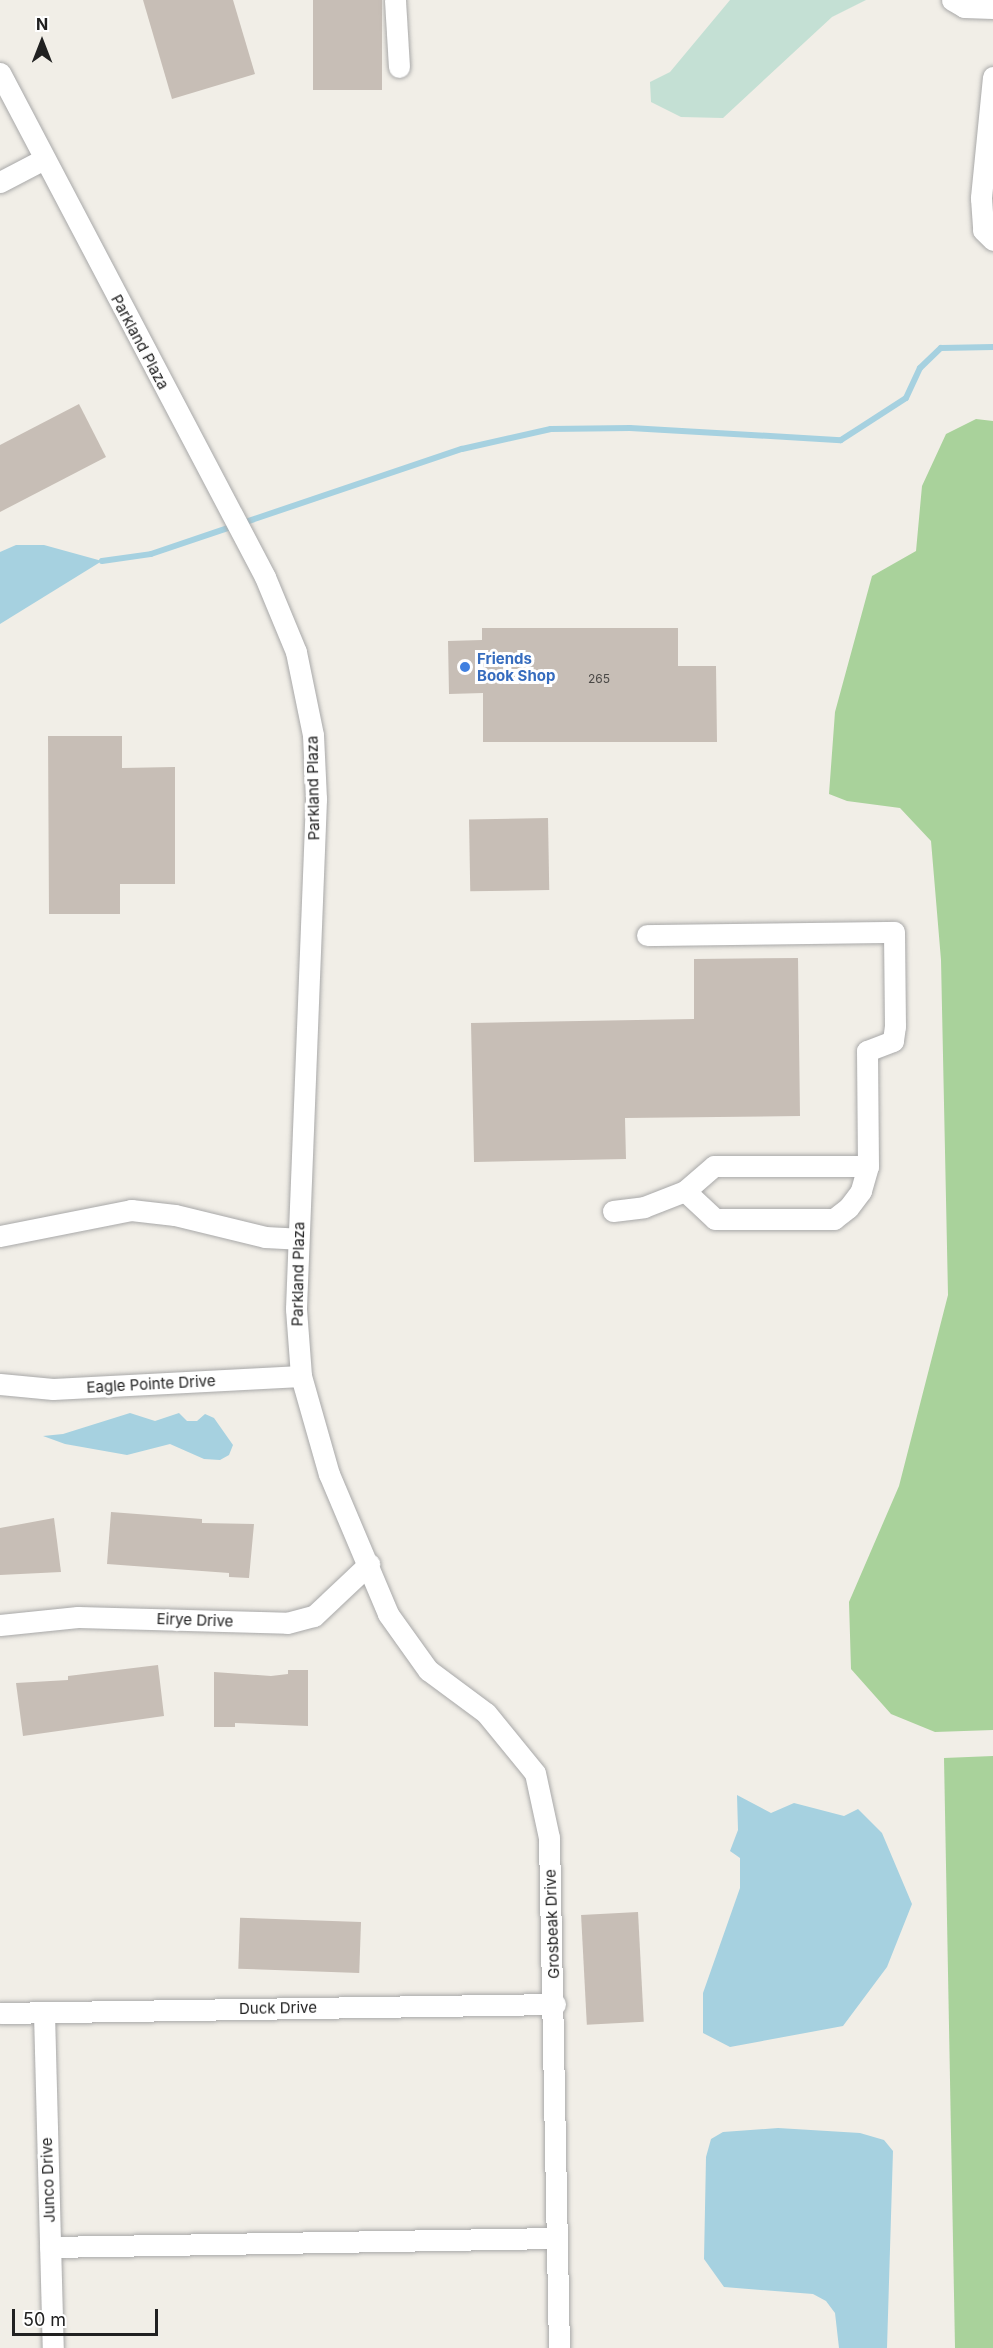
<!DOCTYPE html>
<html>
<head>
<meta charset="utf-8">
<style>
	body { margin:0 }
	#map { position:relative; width:993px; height:2348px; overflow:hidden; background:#f1eee7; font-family:Inter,sans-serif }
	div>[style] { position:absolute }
	.forest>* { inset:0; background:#a9d29b }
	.wetland>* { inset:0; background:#c4e0d4 }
	.water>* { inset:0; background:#a6d1e0 }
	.stream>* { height:6px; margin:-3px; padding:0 3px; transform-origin:3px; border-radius:3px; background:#a6d1e0 }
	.building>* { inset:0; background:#c7beb6; transform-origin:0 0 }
	.roads { filter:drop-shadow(0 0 2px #a8a8a8) drop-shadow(0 0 2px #a8a8a8) }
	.minor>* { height:21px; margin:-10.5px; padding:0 10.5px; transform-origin:10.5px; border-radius:10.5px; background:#fff }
	.dots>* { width:16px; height:16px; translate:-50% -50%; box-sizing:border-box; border:3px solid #fff; border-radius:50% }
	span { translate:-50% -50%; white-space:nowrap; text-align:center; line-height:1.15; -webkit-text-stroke:6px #fff; paint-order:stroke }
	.number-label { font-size:12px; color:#4a4846 }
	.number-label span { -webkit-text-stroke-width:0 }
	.street-label { font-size:15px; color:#212121 }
	.shop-label { font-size:15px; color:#366cbe; font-weight:700 }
	.left { translate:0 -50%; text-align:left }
	.north { position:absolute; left:12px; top:12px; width:60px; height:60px; -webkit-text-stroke:4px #fff; paint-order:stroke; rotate:0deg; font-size:16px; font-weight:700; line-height:24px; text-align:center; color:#212121 }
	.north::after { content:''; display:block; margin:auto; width:21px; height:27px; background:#212121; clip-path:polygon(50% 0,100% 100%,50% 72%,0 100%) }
	.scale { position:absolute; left:12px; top:2309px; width:146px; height:27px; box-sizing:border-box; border:3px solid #212121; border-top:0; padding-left:8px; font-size:18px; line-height:21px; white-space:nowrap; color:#212121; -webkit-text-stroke:4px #fff; paint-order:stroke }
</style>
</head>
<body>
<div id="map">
	<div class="forest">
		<i style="clip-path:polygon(976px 419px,993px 421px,993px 1730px,935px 1732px,891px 1714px,851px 1669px,849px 1602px,899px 1486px,948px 1295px,941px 960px,931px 841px,900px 808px,847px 801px,829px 794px,835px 712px,872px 576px,916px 551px,922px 486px,946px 434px)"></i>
		<i style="clip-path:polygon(993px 1756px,993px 2348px,955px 2348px,944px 1758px)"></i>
	</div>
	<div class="wetland">
		<i style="clip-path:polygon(730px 0,866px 0,832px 17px,723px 118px,681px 117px,651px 102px,650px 82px,670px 72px)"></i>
	</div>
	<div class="water">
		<i style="clip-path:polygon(16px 545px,44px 545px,102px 561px,0 624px,0 552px)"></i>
		<i style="clip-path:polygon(130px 1413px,155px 1421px,179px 1413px,187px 1421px,197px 1421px,205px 1414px,214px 1418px,233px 1445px,229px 1455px,220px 1460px,204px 1459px,170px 1444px,127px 1455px,65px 1444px,43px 1436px,63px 1434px)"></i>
		<i style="clip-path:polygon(737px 1795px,771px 1813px,794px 1803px,844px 1816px,858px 1809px,882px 1833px,912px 1904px,887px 1967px,843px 2026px,730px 2047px,703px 2033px,703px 1993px,740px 1888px,740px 1858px,730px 1851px,738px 1830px)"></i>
		<i style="clip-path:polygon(778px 2128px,860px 2133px,884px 2140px,893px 2151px,887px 2348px,839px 2348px,835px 2313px,826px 2301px,813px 2294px,724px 2287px,704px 2259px,706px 2157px,711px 2139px,723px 2132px)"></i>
	</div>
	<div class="stream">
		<i style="left:102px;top:561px;width:49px;rotate:-8.1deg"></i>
		<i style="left:151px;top:554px;width:328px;rotate:-18.7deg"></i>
		<i style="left:462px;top:449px;width:91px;rotate:-12.7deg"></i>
		<i style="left:551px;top:429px;width:79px;rotate:-0.7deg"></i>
		<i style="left:630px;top:428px;width:211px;rotate:3.3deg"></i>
		<i style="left:841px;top:440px;width:77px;rotate:-32.9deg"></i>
		<i style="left:906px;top:398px;width:33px;rotate:-65deg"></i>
		<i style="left:920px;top:368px;width:29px;rotate:-44deg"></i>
		<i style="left:941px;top:348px;width:52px;rotate:-1.1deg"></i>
	</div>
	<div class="building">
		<i style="clip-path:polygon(143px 0,233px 0,255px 74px,172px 99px)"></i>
		<i style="left:313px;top:0;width:69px;height:90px"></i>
		<i style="clip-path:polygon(79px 404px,106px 457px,0 512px,0 445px)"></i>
		<i style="clip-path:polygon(482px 628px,678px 628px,678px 666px,716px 666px,717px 742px,483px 742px,483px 693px,449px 694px,448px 641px,482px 640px)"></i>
		<i style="clip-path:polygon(48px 736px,122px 736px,122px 768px,175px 767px,175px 884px,120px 884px,120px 914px,49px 914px)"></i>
		<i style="left:548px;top:818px;width:72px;height:79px;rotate:89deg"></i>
		<i style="clip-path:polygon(798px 958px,800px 1116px,625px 1118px,626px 1159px,474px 1162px,471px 1023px,694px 1019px,694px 959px)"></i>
		<i style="clip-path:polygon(111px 1512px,202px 1519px,202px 1523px,254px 1524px,249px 1578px,229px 1577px,229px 1573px,107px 1564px)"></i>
		<i style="clip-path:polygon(54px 1518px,61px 1572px,0 1575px,0 1528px)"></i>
		<i style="clip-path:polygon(158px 1665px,164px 1716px,23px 1736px,16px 1683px,68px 1680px,68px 1676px)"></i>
		<i style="clip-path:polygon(288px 1670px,308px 1670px,308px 1726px,235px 1723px,235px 1727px,214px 1727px,214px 1672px,271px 1676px,288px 1674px)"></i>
		<i style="left:638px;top:1912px;width:110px;height:57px;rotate:87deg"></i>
		<i style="left:361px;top:1922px;width:51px;height:121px;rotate:92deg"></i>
	</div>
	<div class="roads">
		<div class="minor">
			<i style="left:395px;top:0;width:67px;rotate:86.6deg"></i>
			<i style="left:952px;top:0;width:14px;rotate:30deg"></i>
			<i style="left:964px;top:7px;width:29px;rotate:2deg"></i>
			<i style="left:0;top:73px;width:569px;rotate:62.26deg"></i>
			<i style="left:265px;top:577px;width:81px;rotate:67.5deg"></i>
			<i style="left:296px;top:652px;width:85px;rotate:78.4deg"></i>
			<i style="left:313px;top:735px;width:64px;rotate:87.3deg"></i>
			<i style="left:316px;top:799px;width:510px;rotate:92.25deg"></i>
			<i style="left:296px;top:1309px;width:67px;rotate:85.7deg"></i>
			<i style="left:301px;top:1376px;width:102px;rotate:74.1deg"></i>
			<i style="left:329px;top:1474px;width:152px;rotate:67.1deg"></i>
			<i style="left:388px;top:1614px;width:69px;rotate:54.5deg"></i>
			<i style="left:428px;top:1670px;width:72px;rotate:36.6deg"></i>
			<i style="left:486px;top:1713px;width:77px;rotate:50.8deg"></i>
			<i style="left:535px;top:1773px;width:66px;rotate:77.8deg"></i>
			<i style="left:549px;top:1838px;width:510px;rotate:88.88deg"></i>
			<i style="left:993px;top:77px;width:122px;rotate:95.7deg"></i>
			<i style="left:981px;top:198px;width:32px;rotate:86deg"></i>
			<i style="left:983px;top:230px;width:14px;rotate:45deg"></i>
			<i style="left:0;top:182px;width:47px;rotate:-27.6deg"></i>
			<i style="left:647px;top:935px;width:247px;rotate:-0.7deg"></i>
			<i style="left:894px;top:932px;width:94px;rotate:89.4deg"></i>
			<i style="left:895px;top:1026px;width:15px;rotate:98deg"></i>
			<i style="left:893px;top:1041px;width:28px;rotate:159deg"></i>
			<i style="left:867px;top:1051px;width:115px;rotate:89.5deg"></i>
			<i style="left:868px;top:1166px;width:26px;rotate:106deg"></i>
			<i style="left:861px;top:1191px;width:21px;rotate:127deg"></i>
			<i style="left:848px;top:1208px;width:18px;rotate:142deg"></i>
			<i style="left:834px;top:1219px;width:119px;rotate:180deg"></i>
			<i style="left:715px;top:1219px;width:41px;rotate:-137deg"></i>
			<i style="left:613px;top:1211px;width:31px;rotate:-7deg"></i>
			<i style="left:644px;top:1207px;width:44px;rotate:-21.3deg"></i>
			<i style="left:685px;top:1191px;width:38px;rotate:-41deg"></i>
			<i style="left:714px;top:1166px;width:154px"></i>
			<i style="left:0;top:1236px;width:134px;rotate:-11.2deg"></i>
			<i style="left:131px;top:1210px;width:44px;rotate:6.5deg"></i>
			<i style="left:175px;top:1215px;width:93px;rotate:13.7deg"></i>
			<i style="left:265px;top:1237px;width:33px;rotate:3deg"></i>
			<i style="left:0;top:1384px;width:53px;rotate:5.4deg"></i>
			<i style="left:53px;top:1389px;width:248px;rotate:-3deg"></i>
			<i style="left:0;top:1625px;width:78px;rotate:-5.9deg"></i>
			<i style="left:78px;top:1617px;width:209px;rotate:1.6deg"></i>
			<i style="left:287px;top:1623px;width:28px;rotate:-15deg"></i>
			<i style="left:314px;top:1616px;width:76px;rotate:-43.4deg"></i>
			<i style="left:0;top:2013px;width:555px;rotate:-0.93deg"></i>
			<i style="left:44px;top:2013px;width:335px;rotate:88.5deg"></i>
			<i style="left:50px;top:2247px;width:506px;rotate:-1.02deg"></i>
		</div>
	</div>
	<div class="dots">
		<i style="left:465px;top:667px;background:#3f7fe0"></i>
	</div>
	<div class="number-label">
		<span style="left:599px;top:679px">265</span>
	</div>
	<div class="street-label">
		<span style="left:140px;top:342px;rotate:62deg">Parkland Plaza</span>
		<span style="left:313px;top:788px;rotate:-91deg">Parkland Plaza</span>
		<span style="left:298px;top:1274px;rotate:-89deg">Parkland Plaza</span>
		<span style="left:151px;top:1384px;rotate:-3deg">Eagle Pointe Drive</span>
		<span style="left:195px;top:1620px;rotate:2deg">Eirye Drive</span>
		<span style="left:552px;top:1924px;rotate:-92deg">Grosbeak Drive</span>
		<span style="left:278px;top:2008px;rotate:-1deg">Duck Drive</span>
		<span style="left:48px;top:2180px;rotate:-92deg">Junco Drive</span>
	</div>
	<div class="shop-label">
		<span class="left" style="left:477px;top:667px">Friends<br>Book Shop</span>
	</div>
	<div class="north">N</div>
	<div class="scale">50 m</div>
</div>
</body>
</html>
